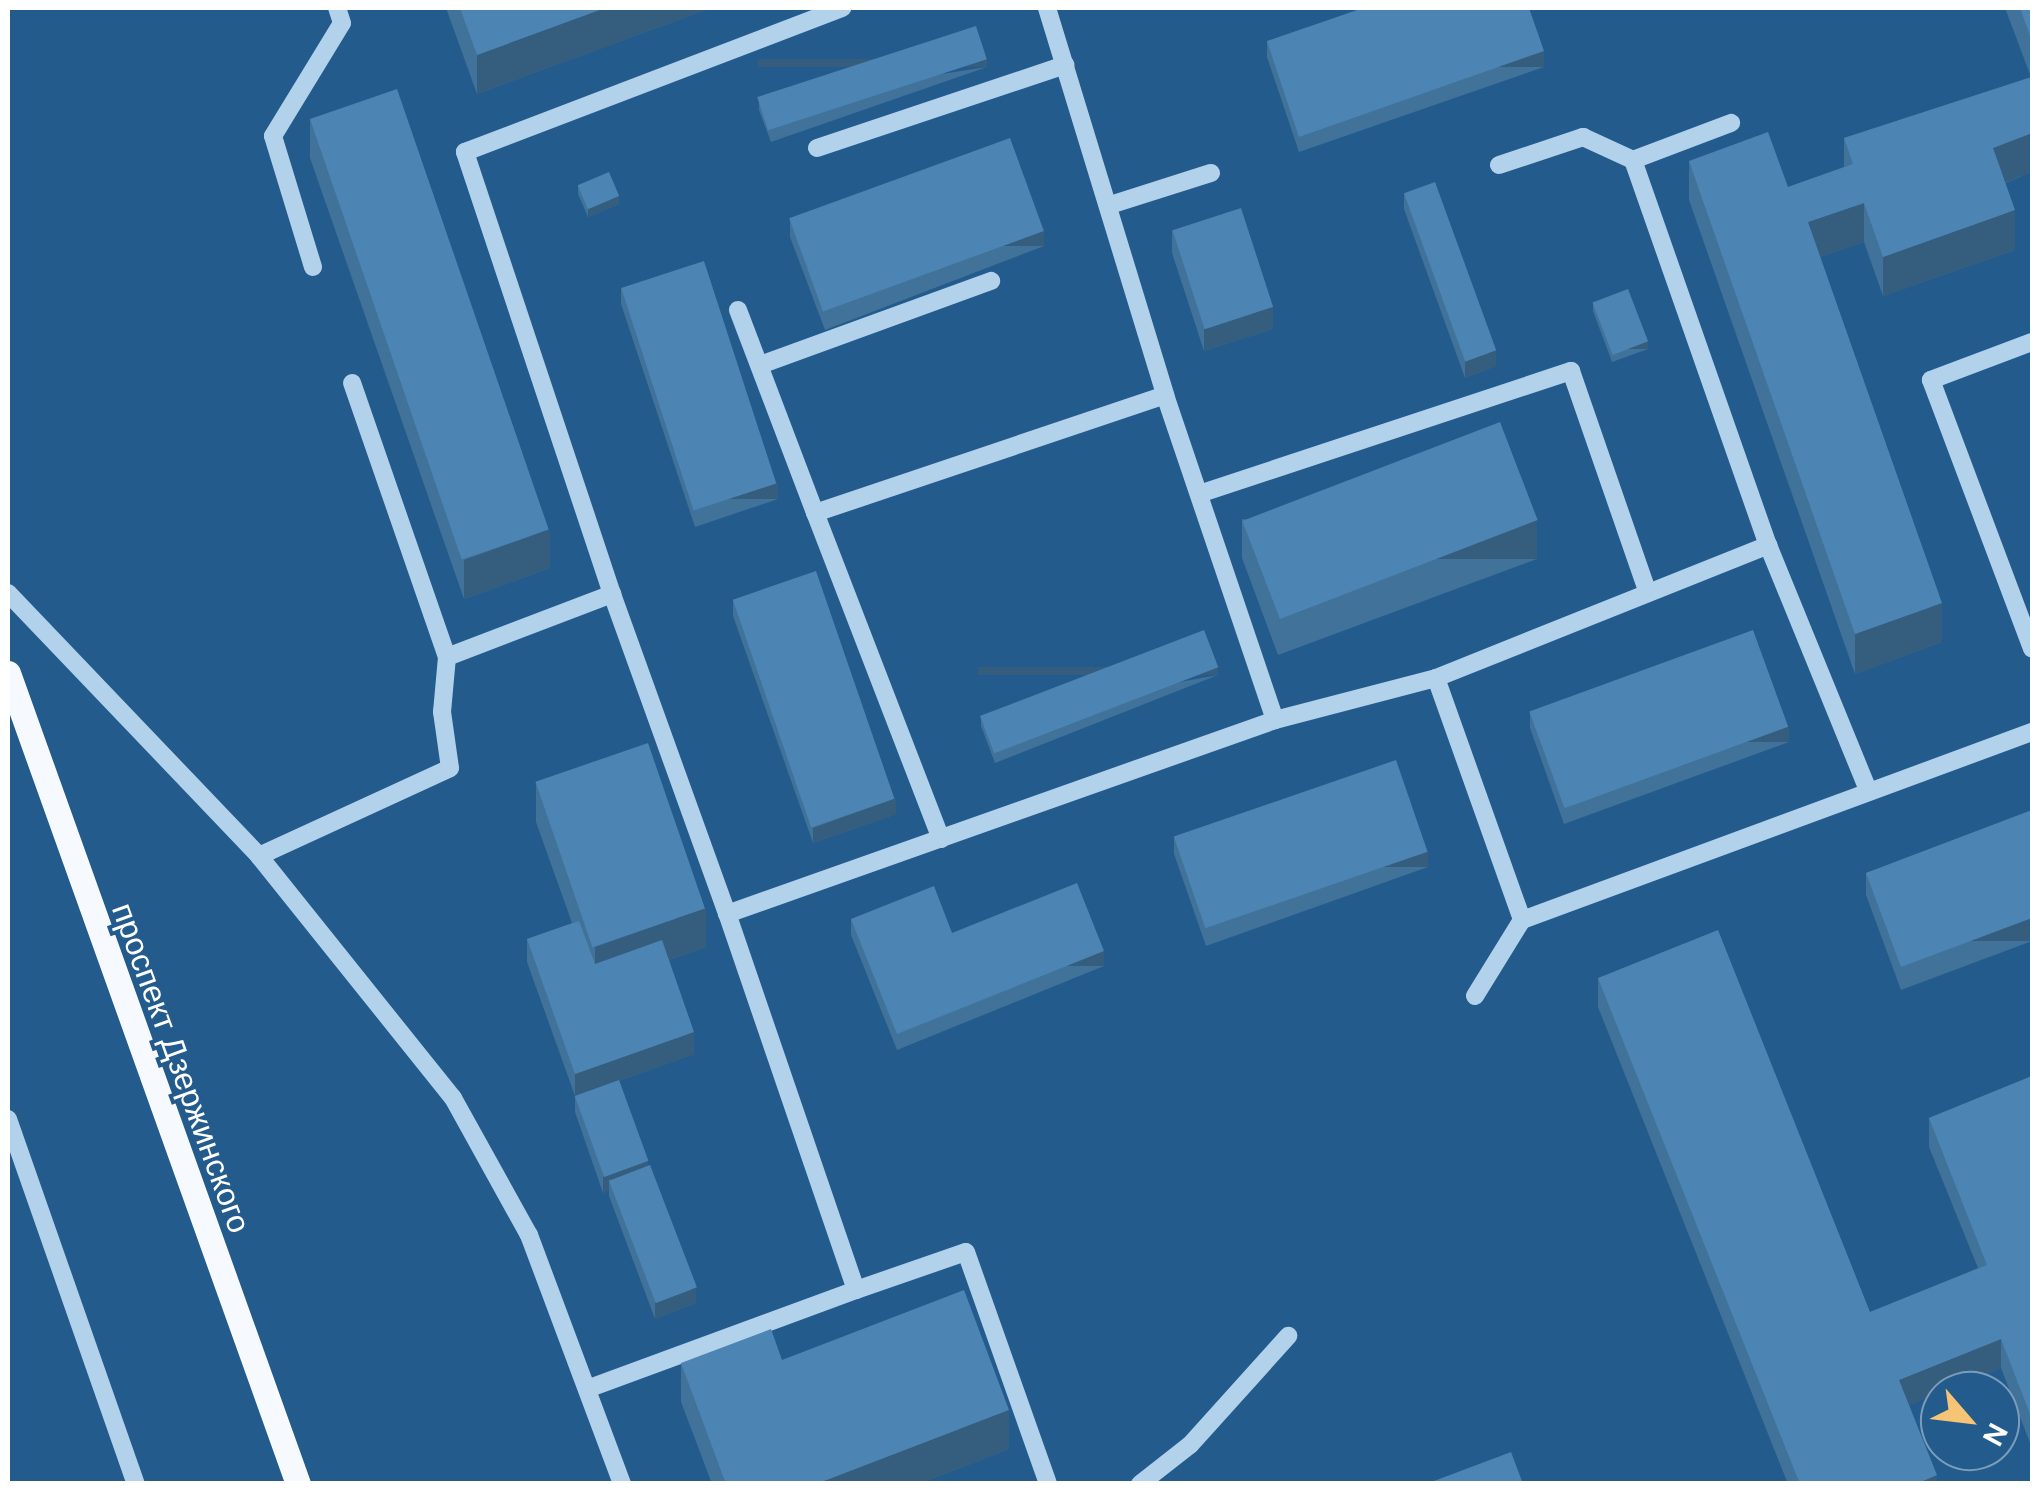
<!DOCTYPE html>
<html>
<head>
<meta charset="utf-8">
<style>
	body { margin:0 }
	#map { position:relative; width:2040px; height:1491px; overflow:hidden; background:#235b8c; font-family:"DM Sans",sans-serif }
	div>[style] { position:absolute }
	.minor>* { height:18px; margin:-9px; padding:0 9px; transform-origin:9px; border-radius:9px; background:#b2d1eb }
	.major>* { height:25px; margin:-12.5px; padding:0 12.5px; transform-origin:12.5px; border-radius:12.5px; background:#f6fafe }
	.wall>* { inset:0; background:#41729a }
	.shaded-wall>* { inset:0; background:#355d7d; transform-origin:0 0 }
	.building>* { inset:0; background:#4c85b3; transform-origin:0 0 }
	span { translate:-50% -50%; white-space:nowrap; text-align:center; line-height:1.15; -webkit-text-stroke:8px #235b8c; paint-order:stroke }
	.street-label { font-size:32px; color:#fff }
	.frame { position:absolute; inset:0; border:10px solid #fff; pointer-events:none }
	.north { position:absolute; left:1920px; top:1371px; width:100px; height:100px; box-sizing:border-box; background:#235b8c; border:2px solid #7b9dba; border-radius:50%; rotate:118deg; font-size:28px; font-weight:700; line-height:40px; text-align:center; color:#fff }
	.north::after { content:''; display:block; margin:auto; width:35px; height:45px; background:#f6c475; clip-path:polygon(50% 0,100% 100%,50% 72%,0 100%) }
</style>
</head>
<body>
<div id="map">
	<div class="minor">
		<i style="left:1047px;top:8px;width:405px;rotate:73deg"></i>
		<i style="left:1165px;top:395px;width:343px;rotate:71.3deg"></i>
		<i style="left:817px;top:148px;width:262px;rotate:-18.5deg"></i>
		<i style="left:1633px;top:160px;width:408px;rotate:70.7deg"></i>
		<i style="left:1768px;top:545px;width:265px;rotate:67.8deg"></i>
		<i style="left:1499px;top:165px;width:89px;rotate:-18.4deg"></i>
		<i style="left:1583px;top:137px;width:55px;rotate:24.7deg"></i>
		<i style="left:1633px;top:160px;width:105px;rotate:-20.7deg"></i>
		<i style="left:1110px;top:205px;width:106px;rotate:-17.6deg"></i>
		<i style="left:313px;top:267px;width:137px;rotate:-107deg"></i>
		<i style="left:273px;top:136px;width:132px;rotate:-58.6deg"></i>
		<i style="left:342px;top:23px;width:16px;rotate:-108deg"></i>
		<i style="left:738px;top:310px;width:217px;rotate:69.2deg"></i>
		<i style="left:2032px;top:342px;width:108px;rotate:159.4deg"></i>
		<i style="left:1931px;top:380px;width:287px;rotate:69.4deg"></i>
		<i style="left:760px;top:365px;width:246px;rotate:-20deg"></i>
		<i style="left:1199px;top:494px;width:392px;rotate:-18.3deg"></i>
		<i style="left:1571px;top:371px;width:233px;rotate:70.9deg"></i>
		<i style="left:8px;top:593px;width:364px;rotate:46.3deg"></i>
		<i style="left:259px;top:856px;width:310px;rotate:51.3deg"></i>
		<i style="left:453px;top:1098px;width:157px;rotate:61deg"></i>
		<i style="left:529px;top:1235px;width:266px;rotate:69.5deg"></i>
		<i style="left:612px;top:594px;width:466px;rotate:-108.4deg"></i>
		<i style="left:465px;top:152px;width:404px;rotate:-20.9deg"></i>
		<i style="left:447px;top:657px;width:177px;rotate:-20.9deg"></i>
		<i style="left:612px;top:594px;width:340px;rotate:70.2deg"></i>
		<i style="left:727px;top:914px;width:581px;rotate:-19.49deg"></i>
		<i style="left:1275px;top:720px;width:166px;rotate:-14.6deg"></i>
		<i style="left:1436px;top:678px;width:358px;rotate:-21.8deg"></i>
		<i style="left:1436px;top:678px;width:257px;rotate:70.4deg"></i>
		<i style="left:941px;top:839px;width:350px;rotate:-111.1deg"></i>
		<i style="left:815px;top:513px;width:369px;rotate:-18.6deg"></i>
		<i style="left:259px;top:856px;width:210px;rotate:-24.7deg"></i>
		<i style="left:450px;top:768px;width:57px;rotate:-98.1deg"></i>
		<i style="left:442px;top:712px;width:55px;rotate:-84.8deg"></i>
		<i style="left:447px;top:657px;width:290px;rotate:-109.1deg"></i>
		<i style="left:1475px;top:996px;width:89px;rotate:-58.3deg"></i>
		<i style="left:1522px;top:920px;width:544px;rotate:-20.24deg"></i>
		<i style="left:8px;top:1119px;width:387px;rotate:70.7deg"></i>
		<i style="left:856px;top:1290px;width:116px;rotate:-19.1deg"></i>
		<i style="left:966px;top:1252px;width:246px;rotate:70.5deg"></i>
		<i style="left:587px;top:1389px;width:287px;rotate:-20.2deg"></i>
		<i style="left:856px;top:1290px;width:398px;rotate:-108.9deg"></i>
		<i style="left:1140px;top:1484px;width:63px;rotate:-38deg"></i>
		<i style="left:1190px;top:1445px;width:147px;rotate:-48deg"></i>
	</div>
	<div class="major">
		<i style="left:8px;top:673px;width:861px;rotate:70.32deg"></i>
	</div>
	<div class="wall">
		<i style="clip-path:polygon(446px 8px,711px 8px,477px 94px)"></i>
		<i style="clip-path:polygon(2005px 8px,2032px 8px,2032px 172px,2005px 183px,2015px 250px,1883px 296px,1864px 242px,1820px 257px,1942px 642px,1855px 674px,1689px 200px,1689px 161px,1788px 187px,1844px 167px,1844px 138px,2031px 77px)"></i>
		<i style="clip-path:polygon(1267px 41px,1544px 67px,1299px 152px,1267px 57px)"></i>
		<i style="clip-path:polygon(987px 67px,771px 142px,759px 110px,759px 102px)"></i>
		<i style="clip-path:polygon(310px 119px,550px 568px,464px 599px,310px 158px)"></i>
		<i style="clip-path:polygon(578px 186px,619px 204px,588px 217px,578px 194px)"></i>
		<i style="clip-path:polygon(1404px 193px,1496px 366px,1465px 378px,1404px 209px)"></i>
		<i style="clip-path:polygon(790px 221px,1044px 246px,825px 330px,790px 237px)"></i>
		<i style="clip-path:polygon(1172px 230px,1273px 329px,1204px 351px,1172px 253px)"></i>
		<i style="clip-path:polygon(621px 288px,778px 499px,695px 527px,621px 304px)"></i>
		<i style="clip-path:polygon(1593px 303px,1648px 349px,1612px 362px,1593px 311px)"></i>
		<i style="clip-path:polygon(1242px 519px,1537px 559px,1278px 655px,1242px 558px)"></i>
		<i style="clip-path:polygon(733px 600px,896px 814px,813px 843px,733px 616px)"></i>
		<i style="clip-path:polygon(1218px 675px,995px 763px,981px 726px,981px 718px)"></i>
		<i style="clip-path:polygon(1530px 712px,1789px 742px,1564px 824px,1530px 728px)"></i>
		<i style="clip-path:polygon(536px 783px,706px 947px,669px 960px,694px 1054px,619px 1081px,696px 1303px,655px 1319px,609px 1196px,609px 1190px,603px 1193px,575px 1112px,575px 1096px,527px 962px,527px 939px,572px 923px,536px 822px)"></i>
		<i style="clip-path:polygon(2032px 810px,2032px 941px,1901px 990px,1866px 895px,1866px 873px)"></i>
		<i style="clip-path:polygon(1174px 838px,1428px 867px,1206px 946px,1174px 854px)"></i>
		<i style="clip-path:polygon(851px 919px,952px 933px,1104px 966px,897px 1050px,851px 935px)"></i>
		<i style="clip-path:polygon(1598px 978px,1870px 1312px,1978px 1268px,1929px 1147px,1929px 1118px,2032px 1076px,2032px 1448px,2001px 1368px,1909px 1405px,1937px 1484px,1788px 1484px,1598px 1007px)"></i>
		<i style="clip-path:polygon(782px 1360px,1009px 1449px,919px 1484px,712px 1484px,681px 1402px,681px 1363px)"></i>
	</div>
	<div class="shaded-wall">
		<i style="clip-path:polygon(605px 8px,711px 8px,477px 94px,477px 55px)"></i>
		<i style="left:1544px;top:51px;width:16px;height:260px;rotate:90deg"></i>
		<i style="left:987px;top:59px;width:8px;height:229px;rotate:90deg"></i>
		<i style="clip-path:polygon(2032px 133px,2032px 172px,1993px 187px,1993px 148px)"></i>
		<i style="clip-path:polygon(619px 196px,619px 204px,588px 217px,588px 209px)"></i>
		<i style="clip-path:polygon(1864px 203px,1864px 242px,1808px 261px,1808px 222px)"></i>
		<i style="clip-path:polygon(2015px 210px,2015px 250px,1883px 296px,1883px 257px)"></i>
		<i style="left:1044px;top:231px;width:15px;height:234px;rotate:90deg"></i>
		<i style="clip-path:polygon(1273px 307px,1273px 329px,1204px 351px,1204px 329px)"></i>
		<i style="left:1648px;top:341px;width:8px;height:38px;rotate:90deg"></i>
		<i style="clip-path:polygon(1496px 350px,1496px 366px,1465px 378px,1465px 362px)"></i>
		<i style="left:778px;top:483px;width:16px;height:88px;rotate:90deg"></i>
		<i style="left:1537px;top:520px;width:39px;height:276px;rotate:90deg"></i>
		<i style="clip-path:polygon(550px 529px,550px 568px,464px 599px,464px 560px)"></i>
		<i style="clip-path:polygon(1942px 603px,1942px 642px,1855px 674px,1855px 634px)"></i>
		<i style="left:1218px;top:667px;width:8px;height:240px;rotate:90deg"></i>
		<i style="left:1789px;top:727px;width:15px;height:239px;rotate:90deg"></i>
		<i style="clip-path:polygon(896px 798px,896px 814px,813px 843px,813px 828px)"></i>
		<i style="left:1428px;top:852px;width:15px;height:235px;rotate:90deg"></i>
		<i style="clip-path:polygon(706px 908px,706px 947px,595px 986px,595px 947px)"></i>
		<i style="left:2032px;top:918px;width:23px;height:140px;rotate:90deg"></i>
		<i style="left:1104px;top:951px;width:15px;height:223px;rotate:90deg"></i>
		<i style="clip-path:polygon(694px 1032px,694px 1054px,575px 1097px,575px 1074px)"></i>
		<i style="clip-path:polygon(648px 1161px,648px 1177px,609px 1180px,609px 1190px,603px 1193px,603px 1177px)"></i>
		<i style="clip-path:polygon(696px 1288px,696px 1303px,655px 1319px,655px 1303px)"></i>
		<i style="clip-path:polygon(2001px 1339px,2001px 1368px,1899px 1409px,1899px 1380px)"></i>
		<i style="clip-path:polygon(1009px 1410px,1009px 1449px,919px 1484px,816px 1484px)"></i>
		<i style="clip-path:polygon(1937px 1475px,1937px 1484px,1916px 1484px)"></i>
	</div>
	<div class="building">
		<i style="clip-path:polygon(460px 8px,605px 8px,477px 55px)"></i>
		<i style="clip-path:polygon(1363px 8px,1529px 8px,1544px 51px,1299px 137px,1267px 41px)"></i>
		<i style="clip-path:polygon(2020px 8px,2032px 8px,2032px 41px)"></i>
		<i style="left:976px;top:26px;width:35px;height:230px;rotate:72deg"></i>
		<i style="clip-path:polygon(2032px 77px,2032px 133px,1993px 148px,2015px 210px,1883px 257px,1864px 203px,1808px 222px,1942px 603px,1855px 634px,1689px 161px,1768px 132px,1788px 187px,1853px 164px,1844px 138px)"></i>
		<i style="left:397px;top:89px;width:466px;height:92px;rotate:71deg"></i>
		<i style="left:1010px;top:138px;width:99px;height:235px;rotate:70deg"></i>
		<i style="left:609px;top:172px;width:26px;height:34px;rotate:67deg"></i>
		<i style="left:1435px;top:182px;width:179px;height:33px;rotate:70deg"></i>
		<i style="left:1241px;top:208px;width:104px;height:72px;rotate:72deg"></i>
		<i style="left:704px;top:261px;width:234px;height:87px;rotate:72deg"></i>
		<i style="left:1628px;top:289px;width:56px;height:38px;rotate:69deg"></i>
		<i style="left:1500px;top:422px;width:105px;height:276px;rotate:69deg"></i>
		<i style="left:816px;top:571px;width:241px;height:88px;rotate:71deg"></i>
		<i style="left:1204px;top:630px;width:40px;height:240px;rotate:69deg"></i>
		<i style="left:1753px;top:630px;width:103px;height:238px;rotate:70deg"></i>
		<i style="left:648px;top:743px;width:175px;height:119px;rotate:71deg"></i>
		<i style="left:1396px;top:760px;width:97px;height:235px;rotate:71deg"></i>
		<i style="clip-path:polygon(2032px 810px,2032px 918px,1901px 967px,1866px 873px)"></i>
		<i style="clip-path:polygon(1077px 883px,1104px 951px,897px 1034px,851px 919px,934px 886px,952px 933px)"></i>
		<i style="clip-path:polygon(579px 921px,595px 964px,662px 940px,694px 1032px,575px 1074px,527px 939px)"></i>
		<i style="clip-path:polygon(1718px 930px,1870px 1312px,1987px 1265px,1929px 1118px,2032px 1076px,2032px 1419px,2001px 1339px,1899px 1380px,1937px 1475px,1916px 1484px,1800px 1484px,1598px 978px)"></i>
		<i style="left:619px;top:1080px;width:86px;height:47px;rotate:70deg"></i>
		<i style="left:650px;top:1165px;width:131px;height:44px;rotate:69deg"></i>
		<i style="clip-path:polygon(964px 1290px,1009px 1410px,816px 1484px,726px 1484px,681px 1363px,771px 1329px,782px 1360px)"></i>
		<i style="clip-path:polygon(1511px 1452px,1523px 1484px,1426px 1484px)"></i>
	</div>
	<div class="street-label">
		<span style="left:181px;top:1068px;rotate:70deg">проспект Дзержинского</span>
	</div>
	<div class="frame"></div>
	<div class="north">N</div>
</div>
</body>
</html>
